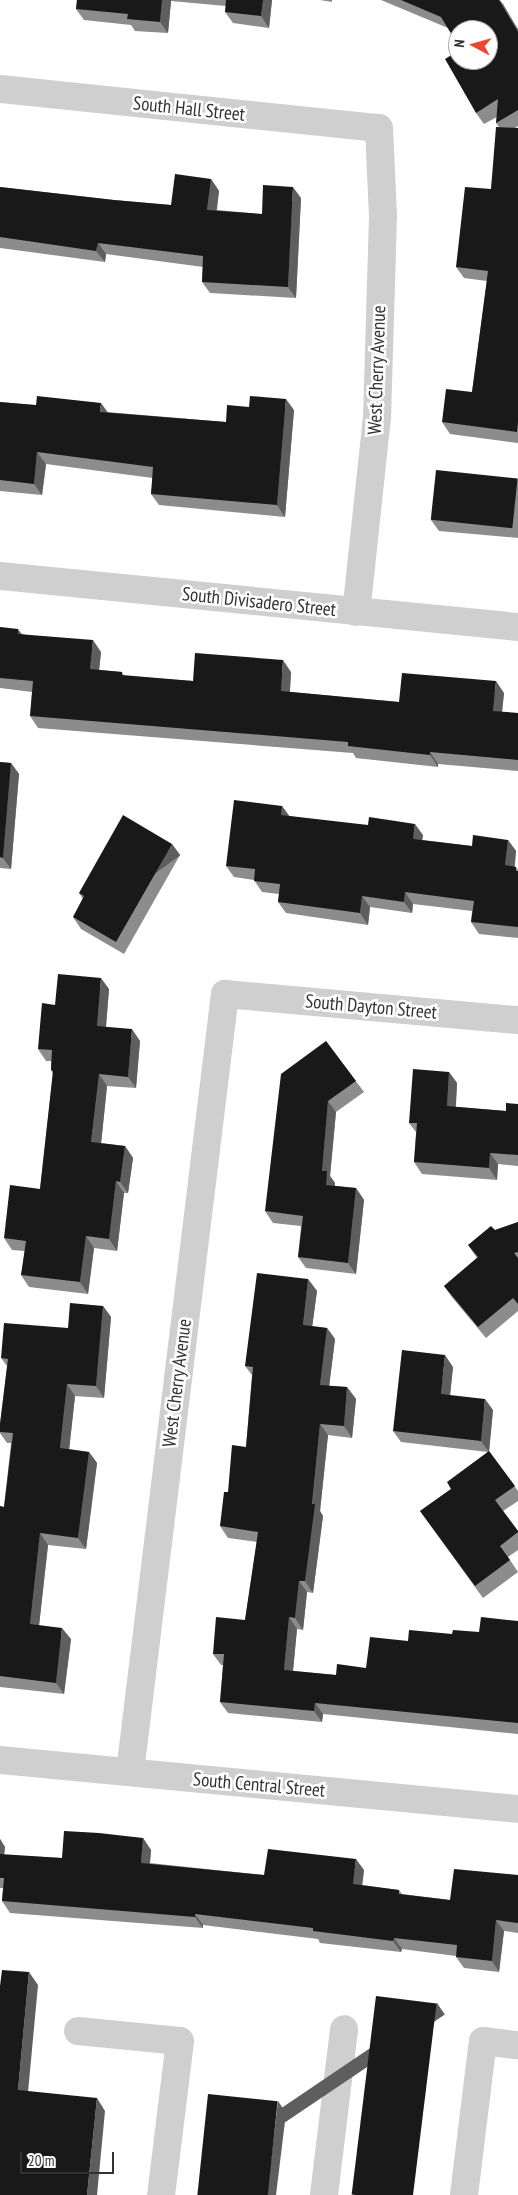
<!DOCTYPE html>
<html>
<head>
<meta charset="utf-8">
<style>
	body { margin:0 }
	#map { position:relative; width:518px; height:2195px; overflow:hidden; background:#fff; font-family:"PT Sans Narrow",sans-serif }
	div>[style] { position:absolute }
	.minor>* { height:28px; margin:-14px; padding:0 14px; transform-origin:14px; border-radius:14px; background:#cfcfcf }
	.wall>* { inset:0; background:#8c8c8c }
	.shaded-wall>* { inset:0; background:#5e5e5e; transform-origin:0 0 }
	.building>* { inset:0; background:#191919; transform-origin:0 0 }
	span { translate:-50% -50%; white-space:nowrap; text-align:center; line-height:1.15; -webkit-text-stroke:5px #fff; paint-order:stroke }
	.street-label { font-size:19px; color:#323232 }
	.north { position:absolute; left:448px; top:20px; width:50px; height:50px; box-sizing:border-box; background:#fff; border:1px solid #adadad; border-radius:50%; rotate:276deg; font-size:14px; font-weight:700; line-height:20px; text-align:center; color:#323232 }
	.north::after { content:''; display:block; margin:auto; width:18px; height:22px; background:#ee4630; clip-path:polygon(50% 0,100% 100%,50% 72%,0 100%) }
	.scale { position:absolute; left:20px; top:2152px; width:94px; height:22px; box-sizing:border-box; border:2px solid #323232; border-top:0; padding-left:6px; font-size:15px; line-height:18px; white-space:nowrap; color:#323232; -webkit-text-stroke:4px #fff; paint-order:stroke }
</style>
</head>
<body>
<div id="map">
	<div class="minor">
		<i style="left:0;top:89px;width:381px;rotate:5.9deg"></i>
		<i style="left:379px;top:128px;width:88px;rotate:87.4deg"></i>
		<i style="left:383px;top:216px;width:201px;rotate:91.7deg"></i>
		<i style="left:377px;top:417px;width:196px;rotate:96.1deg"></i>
		<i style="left:0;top:576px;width:521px;rotate:5.62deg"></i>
		<i style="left:0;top:1760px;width:520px;rotate:5.4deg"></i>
		<i style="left:130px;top:1772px;width:784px;rotate:-83.04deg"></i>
		<i style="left:225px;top:994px;width:294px;rotate:5.1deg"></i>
		<i style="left:78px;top:2031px;width:102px;rotate:5.6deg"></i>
		<i style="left:180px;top:2041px;width:155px;rotate:97deg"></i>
		<i style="left:324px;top:2195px;width:167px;rotate:-83.1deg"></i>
		<i style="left:464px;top:2195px;width:155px;rotate:-83deg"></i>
		<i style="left:483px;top:2041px;width:35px;rotate:7deg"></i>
	</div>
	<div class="wall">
		<i style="clip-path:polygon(77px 0,272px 0,269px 28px,233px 23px,225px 12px,226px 6px,171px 1px,168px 33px,135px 31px,131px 25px,84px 20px,76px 9px)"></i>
		<i style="clip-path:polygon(320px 0,332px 0,332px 2px)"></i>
		<i style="clip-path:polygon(381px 0,500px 0,518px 29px,518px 126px,515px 128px,518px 128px,518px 443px,450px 434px,442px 422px,472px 392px,487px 281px,464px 278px,456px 267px,491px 189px,499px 127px,496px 123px,497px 117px,484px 124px,476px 113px,488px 60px,448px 28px)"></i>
		<i style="clip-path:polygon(211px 179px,219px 191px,217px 210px,262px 214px,301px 198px,296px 298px,210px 293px,202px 282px,203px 267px,106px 254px,105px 262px,0 248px,0 187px,114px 200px,171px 205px)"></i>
		<i style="clip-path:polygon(0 402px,107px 412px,226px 422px,294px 410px,285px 517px,159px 505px,151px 494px,153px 478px,46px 464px,42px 495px,0 491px)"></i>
		<i style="clip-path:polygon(518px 479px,518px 538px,439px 531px,431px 520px)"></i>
		<i style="clip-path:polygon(0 627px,22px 634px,101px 652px,99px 670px,122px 672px,124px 676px,193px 681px,291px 672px,290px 692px,399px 702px,504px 693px,502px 712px,518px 713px,518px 771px,438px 764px,438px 767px,356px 758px,353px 753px,38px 728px,30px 716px,32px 692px,0 688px)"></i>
		<i style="clip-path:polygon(0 762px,11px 763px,19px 774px,11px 869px,0 868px)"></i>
		<i style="clip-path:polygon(282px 806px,289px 816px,423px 835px,422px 840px,472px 846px,508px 840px,516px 851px,515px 867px,516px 867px,518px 870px,518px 938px,479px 934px,471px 922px,472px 911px,413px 904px,412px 913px,370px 907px,368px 925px,286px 913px,278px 902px,279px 894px,262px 892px,254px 880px,234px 877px,226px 866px)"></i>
		<i style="clip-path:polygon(172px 844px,180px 855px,124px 954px,81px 929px,73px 917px,83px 899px,79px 893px)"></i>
		<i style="clip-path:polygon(109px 989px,106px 1027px,140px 1041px,136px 1088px,107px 1086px,101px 1143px,125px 1146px,133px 1158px,128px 1193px,124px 1193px,117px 1251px,94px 1248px,88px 1294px,29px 1287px,21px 1275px,25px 1251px,12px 1250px,4px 1238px,40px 1189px,53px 1074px,51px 1070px,51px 1061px,46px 1061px,38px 1049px,55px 1005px)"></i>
		<i style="clip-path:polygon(326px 1041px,364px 1092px,336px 1112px,330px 1176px,335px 1183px,335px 1186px,356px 1188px,364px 1200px,356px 1274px,306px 1268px,298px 1257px,301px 1226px,273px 1223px,265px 1211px)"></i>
		<i style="clip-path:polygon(449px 1072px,457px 1083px,456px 1107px,506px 1111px,518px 1104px,518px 1166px,498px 1164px,497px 1180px,422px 1174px,414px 1162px,416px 1132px,409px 1123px)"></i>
		<i style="clip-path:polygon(518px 1222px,518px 1311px,486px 1338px,451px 1296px,444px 1286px,477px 1258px,468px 1245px,495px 1230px)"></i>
		<i style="clip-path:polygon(308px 1279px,317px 1291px,312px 1326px,327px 1328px,335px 1339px,329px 1386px,347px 1387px,356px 1399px,352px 1438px,328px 1435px,320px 1511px,323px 1516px,313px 1593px,307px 1592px,303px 1630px,297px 1629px,293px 1671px,336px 1675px,366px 1668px,408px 1641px,452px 1634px,479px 1632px,518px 1621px,518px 1734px,323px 1714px,322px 1722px,228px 1713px,220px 1702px,223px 1665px,221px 1665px,213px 1654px,245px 1620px,257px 1542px,228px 1538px,220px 1526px,228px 1492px,246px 1447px,252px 1375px,245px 1366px)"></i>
		<i style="clip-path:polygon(103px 1306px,111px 1317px,104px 1398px,75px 1396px,69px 1449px,89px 1452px,97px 1463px,86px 1549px,48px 1545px,39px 1625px,71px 1639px,64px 1694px,0 1687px,0 1506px,4px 1507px,11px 1443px,7px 1443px,0 1433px,0 1424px,7px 1366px,1px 1358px,68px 1328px)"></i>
		<i style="clip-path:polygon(453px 1367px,450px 1395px,493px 1410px,489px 1451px,518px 1491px,518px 1501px,503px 1511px,518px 1531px,518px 1550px,508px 1557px,518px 1572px,483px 1598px,420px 1511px,451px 1489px,488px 1452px,401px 1442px,393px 1431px)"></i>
		<i style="clip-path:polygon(143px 1838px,151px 1850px,150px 1863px,264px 1875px,364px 1870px,362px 1885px,399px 1890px,402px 1894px,450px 1900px,518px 1875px,518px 1933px,504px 1931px,499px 1972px,464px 1968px,456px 1957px,456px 1956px,402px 1949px,401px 1952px,320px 1943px,318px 1939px,203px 1925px,203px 1928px,10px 1913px,2px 1901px,3px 1888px,0 1888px,0 1839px,5px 1847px,4px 1855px,62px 1858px)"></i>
	</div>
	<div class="shaded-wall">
		<i style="clip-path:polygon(162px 0,171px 0,171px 1px,168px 33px,160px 22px)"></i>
		<i style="clip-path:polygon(263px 0,272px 0,269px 28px,261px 16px)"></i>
		<i style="clip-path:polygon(499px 0,503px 4px,518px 30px,518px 32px)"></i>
		<i style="clip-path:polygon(211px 179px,219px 191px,215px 221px,207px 210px)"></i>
		<i style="clip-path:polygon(293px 187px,301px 198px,296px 298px,288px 287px)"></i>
		<i style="clip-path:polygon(98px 243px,106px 254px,105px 262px,96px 251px)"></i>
		<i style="clip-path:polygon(286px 399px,294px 410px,285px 517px,277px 505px)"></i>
		<i style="clip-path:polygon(101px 403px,109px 414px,100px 412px)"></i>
		<i style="clip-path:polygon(37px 452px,46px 464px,42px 495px,34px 484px)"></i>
		<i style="clip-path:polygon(18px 629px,26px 640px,18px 634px)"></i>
		<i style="clip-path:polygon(93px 640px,101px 652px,98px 681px,90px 669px)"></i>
		<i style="clip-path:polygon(283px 660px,291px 672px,289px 703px,281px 691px)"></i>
		<i style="clip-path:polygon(496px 681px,504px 693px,501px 722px,493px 711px)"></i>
		<i style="clip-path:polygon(430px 752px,438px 764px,438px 767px,430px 755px)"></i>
		<i style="clip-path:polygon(11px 763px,19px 774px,11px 869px,3px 858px)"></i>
		<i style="clip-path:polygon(282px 806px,290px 817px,281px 815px)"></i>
		<i style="clip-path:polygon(415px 824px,423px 835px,421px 850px,413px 839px)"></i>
		<i style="clip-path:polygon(508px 840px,516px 851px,513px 877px,505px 865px)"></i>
		<i style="left:172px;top:844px;width:14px;height:113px;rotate:54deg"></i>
		<i style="clip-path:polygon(405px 892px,413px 904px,412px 913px,404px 902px)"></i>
		<i style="clip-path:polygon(362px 896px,370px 907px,368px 925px,360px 913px)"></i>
		<i style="clip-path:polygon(101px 978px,109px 989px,105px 1038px,97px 1026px)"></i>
		<i style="clip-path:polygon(132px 1029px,140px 1041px,136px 1088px,128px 1077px)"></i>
		<i style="clip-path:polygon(449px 1072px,457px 1083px,455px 1118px,447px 1106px)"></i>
		<i style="clip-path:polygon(99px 1074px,107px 1086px,100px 1154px,91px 1142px)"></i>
		<i style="clip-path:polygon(328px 1101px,336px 1112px,330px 1176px,335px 1183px,334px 1196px,326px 1185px,322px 1171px)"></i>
		<i style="clip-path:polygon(125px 1146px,133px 1158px,128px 1193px,120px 1182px)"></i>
		<i style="clip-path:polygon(490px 1153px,498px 1164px,497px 1180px,489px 1168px)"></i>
		<i style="clip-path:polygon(116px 1181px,124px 1193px,117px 1251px,109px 1239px)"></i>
		<i style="clip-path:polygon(356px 1188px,364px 1200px,356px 1274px,348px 1263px)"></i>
		<i style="clip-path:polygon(86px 1236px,94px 1248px,88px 1294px,80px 1282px)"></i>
		<i style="clip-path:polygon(308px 1279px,317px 1291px,311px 1336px,303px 1325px)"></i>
		<i style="clip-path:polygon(103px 1306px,111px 1317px,104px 1398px,96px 1386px)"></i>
		<i style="clip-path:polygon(327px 1328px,335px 1339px,328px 1396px,320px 1385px)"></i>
		<i style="clip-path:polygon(445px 1355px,453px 1367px,449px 1405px,441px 1394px)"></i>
		<i style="clip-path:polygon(67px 1384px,75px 1396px,68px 1460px,60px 1448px)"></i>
		<i style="clip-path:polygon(347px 1387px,356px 1399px,352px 1438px,344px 1426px)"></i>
		<i style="clip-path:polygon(485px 1399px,493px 1410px,489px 1452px,481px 1441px)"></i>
		<i style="clip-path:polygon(320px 1424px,328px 1435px,320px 1511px,323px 1516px,313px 1593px,305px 1581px)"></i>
		<i style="clip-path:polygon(89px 1452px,97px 1463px,86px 1549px,78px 1538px)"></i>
		<i style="clip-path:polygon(40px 1533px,48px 1545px,38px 1635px,30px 1624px)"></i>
		<i style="clip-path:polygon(299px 1581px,307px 1592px,303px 1630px,295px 1618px)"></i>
		<i style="clip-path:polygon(289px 1617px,297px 1629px,292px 1681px,284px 1670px)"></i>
		<i style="clip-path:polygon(62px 1628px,71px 1639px,64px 1694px,56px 1683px)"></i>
		<i style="clip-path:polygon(315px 1703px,323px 1714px,322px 1722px,314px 1711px)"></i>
		<i style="clip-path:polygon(143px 1838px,151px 1850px,149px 1874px,141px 1863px)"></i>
		<i style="clip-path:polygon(0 1839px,5px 1847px,3px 1865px,0 1861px)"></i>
		<i style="clip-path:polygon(356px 1859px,364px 1870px,361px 1895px,353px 1884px)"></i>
		<i style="clip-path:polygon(195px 1914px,203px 1925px,203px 1928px,195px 1917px)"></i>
		<i style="clip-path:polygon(496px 1920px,504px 1931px,499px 1972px,492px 1961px)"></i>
		<i style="clip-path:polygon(394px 1938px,402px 1949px,401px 1952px,393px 1941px)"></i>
		<i style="clip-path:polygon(29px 1972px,38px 1985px,27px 2103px,18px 2090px)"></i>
		<i style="left:437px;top:2003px;width:14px;height:193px;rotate:56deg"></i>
		<i style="clip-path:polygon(97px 2098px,105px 2111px,97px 2195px,87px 2195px)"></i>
		<i style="clip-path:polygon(278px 2101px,286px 2113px,276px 2195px,267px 2195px)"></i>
	</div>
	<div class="building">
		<i style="clip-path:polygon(77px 0,162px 0,160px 22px,127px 19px,128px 14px,76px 9px)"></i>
		<i style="clip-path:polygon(226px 0,263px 0,261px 16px,225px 12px)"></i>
		<i style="clip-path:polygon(401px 0,499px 0,518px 32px,518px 110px,496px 123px,498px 99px,476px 113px,445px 59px,458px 51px,458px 60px,488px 60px,488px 30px,458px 30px,458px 45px,441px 17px)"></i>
		<i style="clip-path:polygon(496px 127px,518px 128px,518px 422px,517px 432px,442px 422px,446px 389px,472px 392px,488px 271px,456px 267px,465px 187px,491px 189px)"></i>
		<i style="clip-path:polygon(175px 174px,211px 179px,207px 210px,262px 214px,263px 185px,293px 187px,288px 287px,202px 282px,203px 256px,98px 243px,96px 251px,0 237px,0 187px,114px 200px,171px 205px)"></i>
		<i style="clip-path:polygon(37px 396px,101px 403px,100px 412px,226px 422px,227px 405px,249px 407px,250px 396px,286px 399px,277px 505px,151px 494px,153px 467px,37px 452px,34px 484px,0 480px,0 402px,36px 405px)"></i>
		<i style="left:436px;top:470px;width:82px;height:50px;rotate:6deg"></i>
		<i style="clip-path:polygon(0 627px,18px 629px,18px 634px,93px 640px,90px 669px,122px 672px,122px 675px,193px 681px,195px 653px,283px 660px,281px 691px,399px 702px,402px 673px,496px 681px,493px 711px,518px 713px,518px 760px,430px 752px,430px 755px,348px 746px,348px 742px,30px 716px,33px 681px,0 678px)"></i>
		<i style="clip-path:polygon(0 762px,11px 763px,3px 858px,0 857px)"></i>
		<i style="clip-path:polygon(234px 800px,282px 806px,281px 815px,368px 825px,369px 817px,415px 824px,413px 839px,472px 846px,473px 835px,508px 840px,505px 865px,516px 867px,516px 871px,518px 871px,518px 927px,471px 922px,474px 901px,405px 892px,404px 902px,362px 896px,360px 913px,278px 902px,280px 884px,254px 881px,255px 869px,226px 866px)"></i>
		<i style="clip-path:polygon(123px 815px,172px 844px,116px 942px,73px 917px,84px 896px,79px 893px)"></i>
		<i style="clip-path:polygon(58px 974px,101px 978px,97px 1026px,132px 1029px,128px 1077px,99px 1074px,91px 1142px,125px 1146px,120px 1182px,116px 1181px,109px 1239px,86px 1236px,80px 1282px,21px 1275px,26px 1241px,4px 1238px,10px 1185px,40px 1189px,53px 1071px,51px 1070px,52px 1050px,38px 1049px,42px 1003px,55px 1005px)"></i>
		<i style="clip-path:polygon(326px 1041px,356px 1081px,328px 1101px,322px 1171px,327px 1171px,326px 1185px,356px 1188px,348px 1263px,298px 1257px,303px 1216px,265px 1211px,281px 1074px)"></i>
		<i style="clip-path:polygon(413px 1069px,449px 1072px,447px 1106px,506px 1111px,506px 1103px,518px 1104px,518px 1155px,490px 1153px,489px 1168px,414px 1162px,417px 1123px,409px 1123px)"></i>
		<i style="clip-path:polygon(518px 1222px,518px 1252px,514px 1253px,518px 1258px,518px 1304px,513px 1298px,478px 1327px,444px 1286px,478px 1257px,468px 1245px,491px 1226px,495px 1230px)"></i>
		<i style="clip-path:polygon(257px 1273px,308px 1279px,303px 1325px,327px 1328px,320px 1385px,347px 1387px,344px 1426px,320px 1424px,312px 1504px,315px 1504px,305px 1581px,299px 1581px,295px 1618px,289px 1617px,284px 1670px,336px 1675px,337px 1664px,366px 1668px,370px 1637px,408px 1641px,409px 1630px,452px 1634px,453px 1630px,479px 1632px,481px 1617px,518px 1621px,518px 1723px,315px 1703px,314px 1711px,220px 1702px,224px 1654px,213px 1654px,216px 1617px,245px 1620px,258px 1532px,220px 1526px,224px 1492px,228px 1492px,232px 1445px,246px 1447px,253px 1367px,245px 1366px)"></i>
		<i style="clip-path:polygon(70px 1303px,103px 1306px,96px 1386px,67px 1384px,60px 1448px,89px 1452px,78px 1538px,40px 1533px,30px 1624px,62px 1628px,56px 1683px,0 1676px,0 1506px,4px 1507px,13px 1433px,0 1432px,0 1424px,8px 1359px,1px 1358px,4px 1323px,68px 1328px)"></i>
		<i style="clip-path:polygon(402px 1350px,445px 1355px,441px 1394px,485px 1399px,481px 1441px,393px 1431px)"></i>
		<i style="clip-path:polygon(489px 1451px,515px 1486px,495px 1500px,518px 1531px,518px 1532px,500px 1546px,510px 1560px,475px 1586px,420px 1511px,451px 1489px,447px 1482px)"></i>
		<i style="clip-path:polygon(64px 1831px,99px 1833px,143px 1838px,141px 1863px,264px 1875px,268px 1849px,356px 1859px,353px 1884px,399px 1890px,399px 1894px,450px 1900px,454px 1869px,518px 1875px,518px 1923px,496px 1920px,492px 1961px,456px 1957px,457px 1945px,394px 1938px,393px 1941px,313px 1931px,313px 1928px,195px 1914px,195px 1917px,2px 1901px,4px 1878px,0 1878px,0 1854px,62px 1858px)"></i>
		<i style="clip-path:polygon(2px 1970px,29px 1972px,18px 2090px,97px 2098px,87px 2195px,0 2195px,0 1986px)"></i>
		<i style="left:376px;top:1996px;width:61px;height:200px;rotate:7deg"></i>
		<i style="left:208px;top:2094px;width:70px;height:102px;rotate:6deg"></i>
	</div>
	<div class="street-label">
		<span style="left:189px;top:109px;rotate:6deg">South Hall Street</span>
		<span style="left:377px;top:370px;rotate:-88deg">West Cherry Avenue</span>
		<span style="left:259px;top:602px;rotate:6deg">South Divisadero Street</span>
		<span style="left:371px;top:1007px;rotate:5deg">South Dayton Street</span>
		<span style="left:177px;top:1383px;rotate:-83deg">West Cherry Avenue</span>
		<span style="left:259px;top:1785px;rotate:5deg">South Central Street</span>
	</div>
	<div class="north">N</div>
	<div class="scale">20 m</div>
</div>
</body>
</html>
